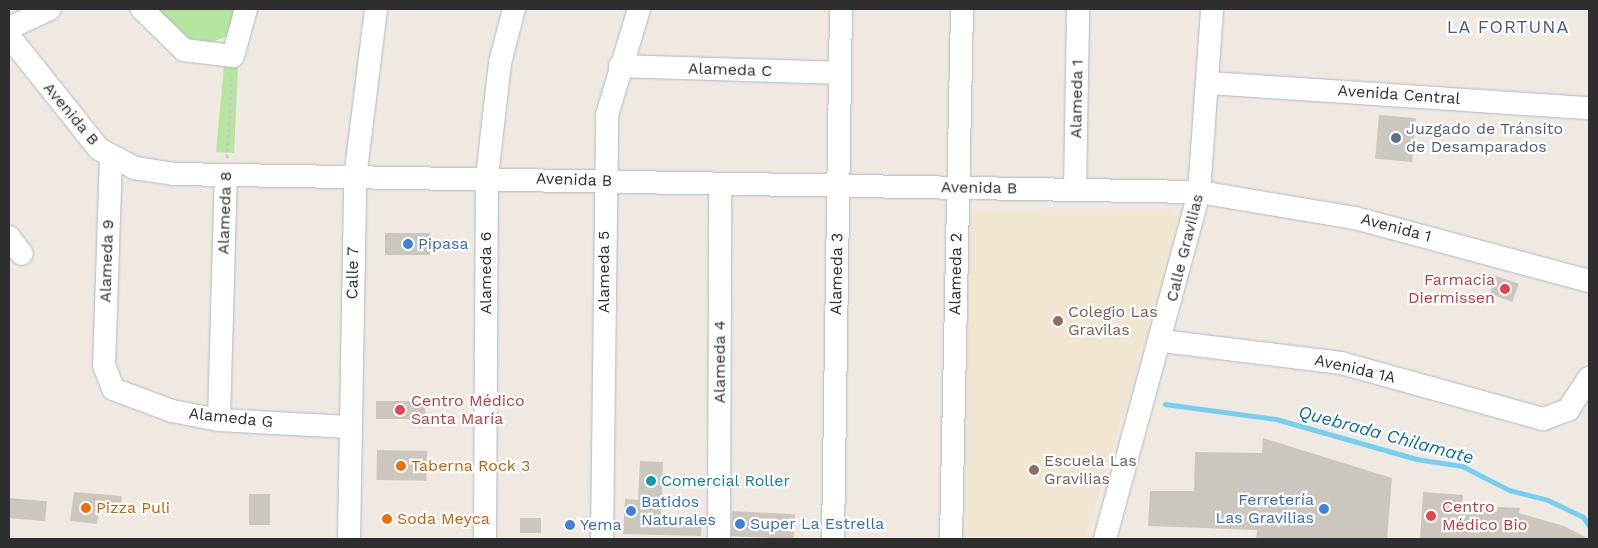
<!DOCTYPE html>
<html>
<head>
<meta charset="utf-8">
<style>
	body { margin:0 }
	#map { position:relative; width:1598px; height:548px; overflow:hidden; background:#efe9e1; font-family:"Work Sans",sans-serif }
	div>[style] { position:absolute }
	.education>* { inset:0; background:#f0e6d1 }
	.green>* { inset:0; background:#b6e59e }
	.stream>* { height:5px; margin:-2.5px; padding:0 2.5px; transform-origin:2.5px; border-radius:2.5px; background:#75cff0 }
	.building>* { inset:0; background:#cbc7bf; transform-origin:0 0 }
	.path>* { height:3px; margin-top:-1.5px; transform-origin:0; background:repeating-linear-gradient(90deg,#c9c9c9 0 4px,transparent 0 6.5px) }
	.roads { filter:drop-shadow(0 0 1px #b4b7c1) drop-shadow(0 0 1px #b4b7c1) }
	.minor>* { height:22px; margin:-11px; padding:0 11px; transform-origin:11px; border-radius:11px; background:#fff }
	.dots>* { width:14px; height:14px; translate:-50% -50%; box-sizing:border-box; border:2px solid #fff; border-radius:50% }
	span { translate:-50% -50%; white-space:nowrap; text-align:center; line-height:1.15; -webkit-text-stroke:4.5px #fff; paint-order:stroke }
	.street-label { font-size:16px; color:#2e2e2e }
	.service-label { font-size:16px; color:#4e5e75 }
	.left { translate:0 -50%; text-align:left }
	.shop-label { font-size:16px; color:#366cbe }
	.right { translate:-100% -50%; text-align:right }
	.health-label { font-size:16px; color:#be3a42 }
	.education-label { font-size:16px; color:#785e54 }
	.food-label { font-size:16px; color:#c56008 }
	.culture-label { font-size:16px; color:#0d838f }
	.neighbourhood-label { font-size:18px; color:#4d5680; letter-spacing:1px }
	.water-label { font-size:18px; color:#0d6fa3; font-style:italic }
	.frame { position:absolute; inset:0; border:10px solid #2e2e2e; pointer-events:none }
</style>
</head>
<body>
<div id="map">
	<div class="education">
		<i style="clip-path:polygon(1164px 210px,1178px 216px,1177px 238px,1085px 539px,963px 535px,966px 211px)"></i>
	</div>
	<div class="green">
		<i style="clip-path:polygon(152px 9px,238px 9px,228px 36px,207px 44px,187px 41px)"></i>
		<i style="clip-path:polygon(224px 66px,238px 68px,234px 153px,216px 152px)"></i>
	</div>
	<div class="stream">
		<i style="left:1165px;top:404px;width:112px;rotate:7.7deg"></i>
		<i style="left:1276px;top:419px;width:146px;rotate:15.9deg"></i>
		<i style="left:1416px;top:459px;width:47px;rotate:8.7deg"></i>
		<i style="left:1462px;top:466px;width:53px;rotate:27.1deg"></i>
		<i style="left:1509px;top:490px;width:40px;rotate:14.4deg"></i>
		<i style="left:1548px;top:500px;width:39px;rotate:26deg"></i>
		<i style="left:1583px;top:517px;width:11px;rotate:56deg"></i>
	</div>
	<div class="building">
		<i style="left:1379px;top:115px;width:37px;height:44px;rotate:5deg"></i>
		<i style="left:430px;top:233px;width:22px;height:45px;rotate:90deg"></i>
		<i style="left:1496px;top:276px;width:24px;height:19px;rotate:19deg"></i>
		<i style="left:376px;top:401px;width:49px;height:18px"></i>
		<i style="clip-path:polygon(1263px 438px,1392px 478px,1387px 539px,1256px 539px,1257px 530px,1148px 526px,1150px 491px,1194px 491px,1195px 452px,1262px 453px)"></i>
		<i style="left:377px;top:450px;width:50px;height:30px;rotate:1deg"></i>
		<i style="clip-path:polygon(640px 461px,663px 462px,661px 517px,702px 519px,701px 536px,623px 534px,625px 499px,638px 500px)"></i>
		<i style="clip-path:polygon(74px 492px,122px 496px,120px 513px,99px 511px,97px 524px,70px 521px)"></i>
		<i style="clip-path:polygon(1423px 492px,1463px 495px,1462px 510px,1497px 512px,1498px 507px,1520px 508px,1519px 513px,1564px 526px,1589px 539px,1420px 539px)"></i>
		<i style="left:249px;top:494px;width:21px;height:31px"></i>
		<i style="left:9px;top:498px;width:38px;height:20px;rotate:5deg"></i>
		<i style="left:732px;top:511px;width:63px;height:25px;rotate:3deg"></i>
		<i style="left:520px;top:518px;width:21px;height:15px"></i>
	</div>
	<div class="path">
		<i style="left:227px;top:158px;width:84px;rotate:-86.6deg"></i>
	</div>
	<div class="roads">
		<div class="minor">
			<i style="left:142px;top:9px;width:59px;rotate:44.3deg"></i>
			<i style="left:184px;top:50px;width:49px;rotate:7deg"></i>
			<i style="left:233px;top:56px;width:49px;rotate:-74.5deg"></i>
			<i style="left:9px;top:28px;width:45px;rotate:-24.9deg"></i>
			<i style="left:9px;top:36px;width:144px;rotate:51.5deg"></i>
			<i style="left:99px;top:149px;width:40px;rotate:28deg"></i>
			<i style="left:134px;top:168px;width:40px;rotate:8.5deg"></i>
			<i style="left:174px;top:174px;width:1025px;rotate:1.01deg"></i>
			<i style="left:1199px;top:192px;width:158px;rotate:9.5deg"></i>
			<i style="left:1355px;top:218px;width:242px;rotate:15.1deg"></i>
			<i style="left:620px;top:66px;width:220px;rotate:1.8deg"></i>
			<i style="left:1209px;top:83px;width:381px;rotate:3.8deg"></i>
			<i style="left:111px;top:157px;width:208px;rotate:91.9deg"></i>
			<i style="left:104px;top:365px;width:26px;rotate:69deg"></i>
			<i style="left:113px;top:389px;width:63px;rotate:20.4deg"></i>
			<i style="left:172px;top:411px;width:48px;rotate:10.8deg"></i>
			<i style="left:219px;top:420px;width:130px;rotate:3.1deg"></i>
			<i style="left:1075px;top:189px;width:180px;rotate:-89deg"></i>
			<i style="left:9px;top:237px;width:21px;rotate:53deg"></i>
			<i style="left:1162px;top:341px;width:180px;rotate:7deg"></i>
			<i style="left:1341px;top:363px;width:210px;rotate:15.5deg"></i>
			<i style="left:1543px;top:419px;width:27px;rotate:-20deg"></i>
			<i style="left:1568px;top:410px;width:38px;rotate:-57deg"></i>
			<i style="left:219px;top:420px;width:244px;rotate:-88.4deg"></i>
			<i style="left:349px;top:539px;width:361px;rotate:-89deg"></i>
			<i style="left:355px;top:178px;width:170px;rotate:-82.9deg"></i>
			<i style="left:485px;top:539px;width:362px;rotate:-89.7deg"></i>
			<i style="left:487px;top:177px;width:115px;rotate:-83.5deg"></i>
			<i style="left:500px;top:63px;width:56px;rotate:-75.5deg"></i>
			<i style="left:602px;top:539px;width:424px;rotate:-89.3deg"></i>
			<i style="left:607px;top:115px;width:111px;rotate:-73.2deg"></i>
			<i style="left:719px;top:539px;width:354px;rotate:-89.8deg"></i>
			<i style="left:833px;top:539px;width:530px;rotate:-89.14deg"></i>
			<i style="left:951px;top:539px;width:530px;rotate:-88.81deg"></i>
			<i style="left:1105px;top:539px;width:360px;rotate:-74.8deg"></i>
			<i style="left:1199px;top:192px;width:183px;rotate:-85.9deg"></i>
		</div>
	</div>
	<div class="dots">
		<i style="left:1396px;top:138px;background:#5c6f8a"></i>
		<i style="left:408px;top:244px;background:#3f7fe0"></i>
		<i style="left:1505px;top:289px;background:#e0444e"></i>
		<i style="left:1058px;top:321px;background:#8d6e63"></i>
		<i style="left:400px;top:410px;background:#e0444e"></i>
		<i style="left:401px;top:466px;background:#e8710a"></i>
		<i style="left:1034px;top:470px;background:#8d6e63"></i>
		<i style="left:651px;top:481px;background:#0f9aa8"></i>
		<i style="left:86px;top:508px;background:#e8710a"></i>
		<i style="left:1324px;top:509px;background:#3f7fe0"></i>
		<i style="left:631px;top:511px;background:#3f7fe0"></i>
		<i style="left:1431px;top:516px;background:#e0444e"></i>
		<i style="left:387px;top:519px;background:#e8710a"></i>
		<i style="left:740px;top:524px;background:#3f7fe0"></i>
		<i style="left:570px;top:525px;background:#3f7fe0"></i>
	</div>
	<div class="street-label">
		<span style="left:730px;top:70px;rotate:2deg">Alameda C</span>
		<span style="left:1399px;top:95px;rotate:4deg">Avenida Central</span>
		<span style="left:1077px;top:99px;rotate:-89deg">Alameda 1</span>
		<span style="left:71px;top:114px;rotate:50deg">Avenida B</span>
		<span style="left:574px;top:180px;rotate:2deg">Avenida B</span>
		<span style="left:979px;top:188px;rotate:1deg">Avenida B</span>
		<span style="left:225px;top:213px;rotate:-88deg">Alameda 8</span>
		<span style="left:1396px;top:228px;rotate:15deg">Avenida 1</span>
		<span style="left:1185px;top:248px;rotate:-76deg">Calle Gravilias</span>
		<span style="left:107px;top:261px;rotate:-88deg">Alameda 9</span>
		<span style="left:604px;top:272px;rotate:-90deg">Alameda 5</span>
		<span style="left:353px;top:273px;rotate:-89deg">Calle 7</span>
		<span style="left:486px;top:273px;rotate:-90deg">Alameda 6</span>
		<span style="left:837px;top:274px;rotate:-89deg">Alameda 3</span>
		<span style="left:956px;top:274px;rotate:-89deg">Alameda 2</span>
		<span style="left:720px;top:362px;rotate:-90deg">Alameda 4</span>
		<span style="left:1355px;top:369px;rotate:13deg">Avenida 1A</span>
		<span style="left:231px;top:418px;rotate:6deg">Alameda G</span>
	</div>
	<div class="service-label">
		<span class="left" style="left:1406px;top:138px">Juzgado de Tránsito<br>de Desamparados</span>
	</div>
	<div class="shop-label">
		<span class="left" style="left:418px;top:244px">Pipasa</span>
		<span class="right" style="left:1314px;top:509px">Ferretería<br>Las Gravilias</span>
		<span class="left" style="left:641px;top:511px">Batidos<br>Naturales</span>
		<span class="left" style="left:750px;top:524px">Super La Estrella</span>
		<span class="left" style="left:580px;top:525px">Yema</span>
	</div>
	<div class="health-label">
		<span class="right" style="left:1495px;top:289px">Farmacia<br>Diermissen</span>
		<span class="left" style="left:411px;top:410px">Centro Médico<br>Santa María</span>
		<span class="left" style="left:1442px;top:516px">Centro<br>Médico Bio</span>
	</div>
	<div class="education-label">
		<span class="left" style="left:1068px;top:321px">Colegio Las<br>Gravilas</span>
		<span class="left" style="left:1044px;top:470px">Escuela Las<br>Gravilias</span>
	</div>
	<div class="food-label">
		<span class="left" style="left:411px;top:466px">Taberna Rock 3</span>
		<span class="left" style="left:96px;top:508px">Pizza Puli</span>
		<span class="left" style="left:397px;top:519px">Soda Meyca</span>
	</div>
	<div class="culture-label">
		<span class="left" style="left:661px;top:481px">Comercial Roller</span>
	</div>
	<div class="neighbourhood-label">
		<span style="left:1508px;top:27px">LA FORTUNA</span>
	</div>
	<div class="water-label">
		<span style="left:1386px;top:435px;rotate:15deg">Quebrada Chilamate</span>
	</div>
	<div class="frame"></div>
</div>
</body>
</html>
